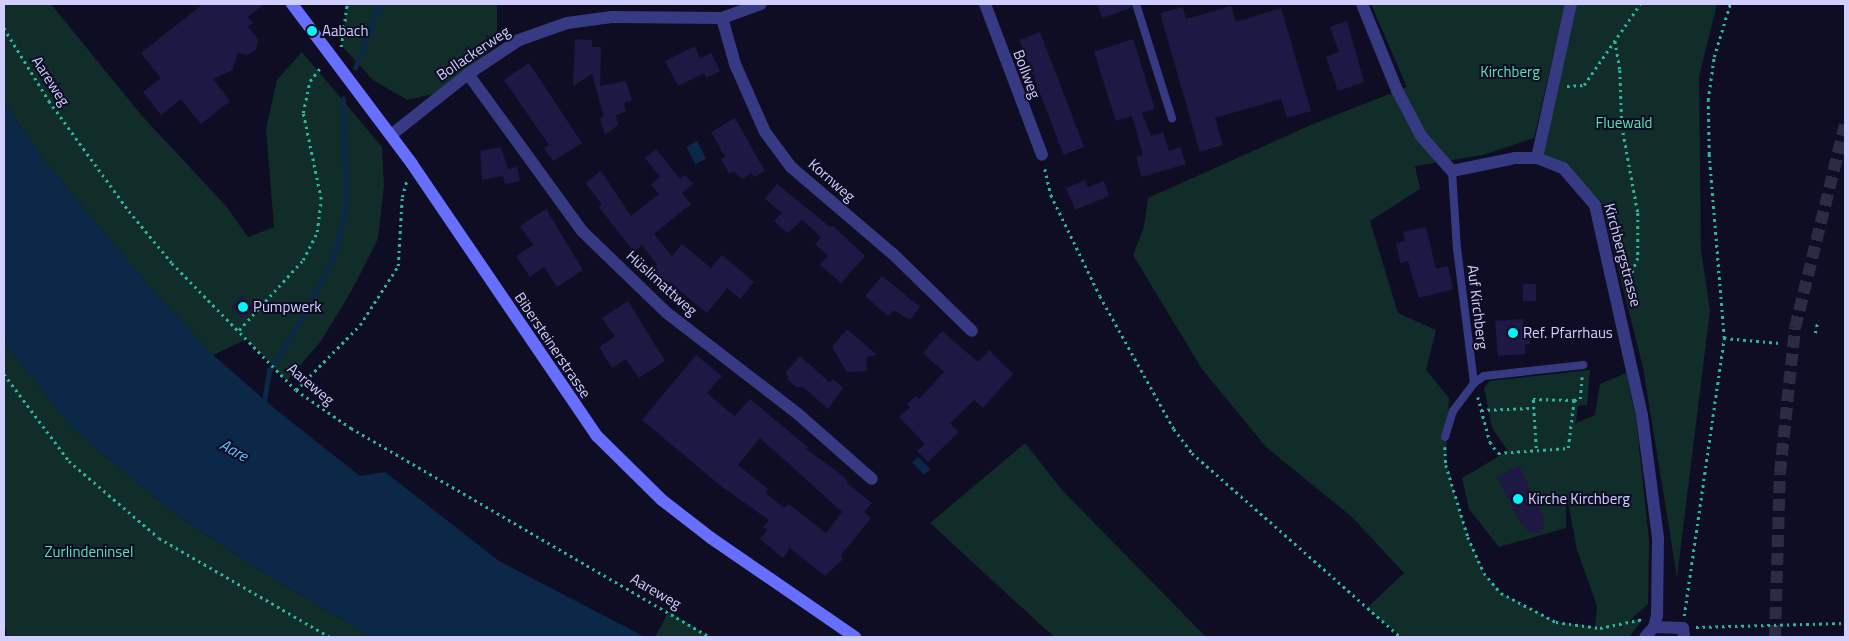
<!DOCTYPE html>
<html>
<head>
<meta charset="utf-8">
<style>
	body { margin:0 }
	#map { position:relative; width:1849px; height:641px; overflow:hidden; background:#0f0d23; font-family:"Titillium Web",sans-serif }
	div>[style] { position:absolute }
	.green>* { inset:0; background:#102d29 }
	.water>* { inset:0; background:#0b2849; transform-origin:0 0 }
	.stream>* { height:4.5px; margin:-2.25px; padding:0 2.25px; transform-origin:2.25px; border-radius:2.25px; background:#0b2849 }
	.building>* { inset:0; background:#1d1844; transform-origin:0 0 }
	.primary-tunnel>* { height:12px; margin-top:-6px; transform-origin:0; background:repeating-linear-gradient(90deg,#2c2a44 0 12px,transparent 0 18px) }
	.path>* { height:2.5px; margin-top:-1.25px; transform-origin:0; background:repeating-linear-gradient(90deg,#2ab7a2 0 2.5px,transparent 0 6.5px) }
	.lane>* { height:8px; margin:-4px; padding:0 4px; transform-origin:4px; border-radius:4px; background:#363a83 }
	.street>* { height:12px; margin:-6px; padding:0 6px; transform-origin:6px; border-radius:6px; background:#363a83 }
	.secondary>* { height:12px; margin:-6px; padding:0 6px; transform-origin:6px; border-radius:6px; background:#666fff }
	.dots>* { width:14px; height:14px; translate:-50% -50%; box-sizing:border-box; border:2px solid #0f0d23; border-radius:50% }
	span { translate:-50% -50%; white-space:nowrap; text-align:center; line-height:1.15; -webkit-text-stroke:4px #0f0d23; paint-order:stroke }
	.poi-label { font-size:15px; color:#d0cfff }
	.left { translate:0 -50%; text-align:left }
	.street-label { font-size:15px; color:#d0cfff }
	.park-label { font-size:15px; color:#57e3b3 }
	.water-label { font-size:16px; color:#5dc2ff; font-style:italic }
	.frame { position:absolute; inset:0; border:5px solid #d0cfff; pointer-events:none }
</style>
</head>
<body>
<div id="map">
	<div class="green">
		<i style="clip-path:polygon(4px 4px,51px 4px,142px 116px,226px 206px,248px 237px,274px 227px,266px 128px,277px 80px,302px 52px,382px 147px,384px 186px,378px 239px,352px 290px,321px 341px,287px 381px,247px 339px,213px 355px,148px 285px,42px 158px,4px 102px)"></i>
		<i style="clip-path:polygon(347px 4px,497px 4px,497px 42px,468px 74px,446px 91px,407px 100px,373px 80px,342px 46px)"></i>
		<i style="clip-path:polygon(1371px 4px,1565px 4px,1534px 138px,1483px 155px,1415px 166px,1420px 189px,1370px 221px,1398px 313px,1436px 330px,1426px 370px,1449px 398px,1446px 465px,1468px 537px,1484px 573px,1501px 593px,1556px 622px,1595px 627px,1597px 606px,1577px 550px,1566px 492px,1566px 528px,1499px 547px,1469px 509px,1462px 478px,1508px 451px,1492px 428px,1484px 388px,1490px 381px,1590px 370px,1587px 405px,1578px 406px,1576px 423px,1595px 415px,1600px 384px,1626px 373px,1636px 418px,1649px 541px,1648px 604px,1629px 621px,1644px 618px,1629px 637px,1401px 637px,1367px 608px,1404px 573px,1352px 517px,1266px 447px,1202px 369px,1133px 255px,1144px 227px,1148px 198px,1313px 124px,1407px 87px)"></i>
		<i style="clip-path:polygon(1574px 4px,1717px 4px,1699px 77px,1701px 250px,1710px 311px,1677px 577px,1643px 367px,1601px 201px,1542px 153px)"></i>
		<i style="clip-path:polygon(4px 342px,76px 432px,178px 516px,264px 573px,372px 637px,7px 637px,4px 620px)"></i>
		<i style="clip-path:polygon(1025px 443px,1062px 490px,1206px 637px,1054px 637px,930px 523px)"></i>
		<i style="clip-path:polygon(669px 611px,710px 637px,655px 637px)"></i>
	</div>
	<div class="water">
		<i style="clip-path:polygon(4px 102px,42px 158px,148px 285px,213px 355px,275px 409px,360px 476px,385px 472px,499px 561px,645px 637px,372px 637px,264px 573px,178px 516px,76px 432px,4px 342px)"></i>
		<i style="left:697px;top:141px;width:20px;height:12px;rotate:63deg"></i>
		<i style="left:918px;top:457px;width:17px;height:8px;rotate:45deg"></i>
	</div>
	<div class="stream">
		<i style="left:355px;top:68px;width:68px;rotate:-69.4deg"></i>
		<i style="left:263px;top:406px;width:36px;rotate:-80deg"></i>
		<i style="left:269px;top:371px;width:66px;rotate:-58deg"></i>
		<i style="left:304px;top:315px;width:67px;rotate:-63.4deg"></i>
		<i style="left:334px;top:255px;width:46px;rotate:-76.3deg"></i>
		<i style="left:345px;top:210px;width:111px;rotate:-91deg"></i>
	</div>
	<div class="building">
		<i style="clip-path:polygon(203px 4px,264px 4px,248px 17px,253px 23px,248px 27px,258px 39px,256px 50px,247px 55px,238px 53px,232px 70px,213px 79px,230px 101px,201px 124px,181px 99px,161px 115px,143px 92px,161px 78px,141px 53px)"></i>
		<i style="clip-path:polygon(1097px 4px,1130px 4px,1131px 8px,1102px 18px)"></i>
		<i style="clip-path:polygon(1231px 6px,1236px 22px,1281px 8px,1311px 111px,1287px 118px,1281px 99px,1215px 118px,1223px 145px,1200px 152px,1160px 13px,1183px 7px,1186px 19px)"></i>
		<i style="clip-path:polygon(1347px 21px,1364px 82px,1338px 91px,1326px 57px,1339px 52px,1330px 27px)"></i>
		<i style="left:1040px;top:32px;width:123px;height:22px;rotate:69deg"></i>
		<i style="clip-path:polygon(575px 39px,592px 40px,592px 47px,601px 47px,600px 86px,626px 81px,632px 100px,623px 103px,626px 112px,616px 115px,618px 125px,605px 135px,600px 118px,604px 117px,592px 74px,573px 86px)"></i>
		<i style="clip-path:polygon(1133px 39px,1155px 109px,1142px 113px,1151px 136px,1163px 132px,1169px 151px,1180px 147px,1186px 164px,1142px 177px,1136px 157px,1143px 155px,1132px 116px,1116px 121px,1094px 52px)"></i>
		<i style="clip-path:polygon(695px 46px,700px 58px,711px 53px,720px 71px,706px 78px,704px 73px,678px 86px,665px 61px)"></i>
		<i style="clip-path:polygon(529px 63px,582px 143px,553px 161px,544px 148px,549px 145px,504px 80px)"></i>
		<i style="clip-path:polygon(735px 118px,765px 171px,754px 177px,752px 173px,742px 179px,734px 171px,729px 174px,721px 159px,725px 157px,711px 132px)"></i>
		<i style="clip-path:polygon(501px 147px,508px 169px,517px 167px,520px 181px,505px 184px,503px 176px,482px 180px,480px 151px)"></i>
		<i style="clip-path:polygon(656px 149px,680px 179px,685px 175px,693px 184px,682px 193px,691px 204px,654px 234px,672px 256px,682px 244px,711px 268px,722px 255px,754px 282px,740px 299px,727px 288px,707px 313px,669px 282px,665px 287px,649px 275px,657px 265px,642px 245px,634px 252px,599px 207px,602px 204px,585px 183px,601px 171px,631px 216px,659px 194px,651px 185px,660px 177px,645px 158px)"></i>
		<i style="clip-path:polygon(1085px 180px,1088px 187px,1104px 181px,1109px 196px,1075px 210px,1066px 188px)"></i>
		<i style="clip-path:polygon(777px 184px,830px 227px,832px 225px,865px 256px,841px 283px,820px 265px,828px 256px,815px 244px,821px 237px,802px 220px,787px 233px,774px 221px,782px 213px,765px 199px)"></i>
		<i style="clip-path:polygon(546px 209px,583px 270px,557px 287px,544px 267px,530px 277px,516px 256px,533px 245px,520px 226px)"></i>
		<i style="clip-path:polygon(1426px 227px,1436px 269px,1448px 266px,1453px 289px,1419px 298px,1408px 261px,1400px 263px,1396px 243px,1405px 241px,1403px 232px)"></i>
		<i style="clip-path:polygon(882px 276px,920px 307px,910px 320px,894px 310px,888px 316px,865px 296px)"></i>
		<i style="left:1523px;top:284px;width:13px;height:17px"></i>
		<i style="left:243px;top:296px;width:16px;height:16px;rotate:47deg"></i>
		<i style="clip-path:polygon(628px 301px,665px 361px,639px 378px,626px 359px,612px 368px,599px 347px,615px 337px,602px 318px)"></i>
		<i style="clip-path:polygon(1523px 319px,1524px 328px,1528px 327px,1530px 344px,1525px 344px,1525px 354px,1498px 356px,1495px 321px)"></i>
		<i style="clip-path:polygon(847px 329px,877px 355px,866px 357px,867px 371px,847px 372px,832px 347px)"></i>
		<i style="clip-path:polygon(942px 331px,978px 362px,989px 350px,1013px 374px,983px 408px,974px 400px,950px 423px,959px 432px,928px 462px,917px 451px,925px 444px,899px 417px,910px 407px,907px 404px,916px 396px,919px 399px,944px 372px,923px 353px)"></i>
		<i style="clip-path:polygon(evenodd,696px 355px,722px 376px,707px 393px,728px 411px,735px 416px,750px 399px,808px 447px,806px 449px,846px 478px,848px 484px,872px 503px,864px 512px,871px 518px,841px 555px,843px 559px,825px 576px,790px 548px,783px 558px,760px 539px,767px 530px,763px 527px,769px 520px,721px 486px,642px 420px,696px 355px,760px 438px,842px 512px,826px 533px,789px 504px,784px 508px,766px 493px,768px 489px,738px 465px,760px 438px)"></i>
		<i style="clip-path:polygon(800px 356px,829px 382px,833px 379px,843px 388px,828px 409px,803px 387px,796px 387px,787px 379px,789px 377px,785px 373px)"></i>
		<i style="clip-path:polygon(1519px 466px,1544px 518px,1543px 529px,1536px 533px,1528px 531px,1519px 520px,1497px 477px)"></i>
	</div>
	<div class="primary-tunnel">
		<i style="left:1775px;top:637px;width:164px;rotate:-88.3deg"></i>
		<i style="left:1780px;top:473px;width:146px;rotate:-84.1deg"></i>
		<i style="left:1795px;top:328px;width:209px;rotate:-76.2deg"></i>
	</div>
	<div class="path">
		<i style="left:4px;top:28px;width:86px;rotate:58.3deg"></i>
		<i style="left:49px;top:101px;width:136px;rotate:54deg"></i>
		<i style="left:129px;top:211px;width:67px;rotate:50.4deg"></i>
		<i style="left:172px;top:263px;width:177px;rotate:45.7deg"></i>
		<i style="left:296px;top:390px;width:67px;rotate:34.6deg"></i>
		<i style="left:351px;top:428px;width:415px;rotate:30.2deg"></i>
		<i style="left:1615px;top:41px;width:29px;rotate:80deg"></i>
		<i style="left:1620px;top:70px;width:56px;rotate:88deg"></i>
		<i style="left:1622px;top:126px;width:88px;rotate:79.6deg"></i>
		<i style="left:1638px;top:213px;width:45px;rotate:90deg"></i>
		<i style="left:1638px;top:258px;width:22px;rotate:112deg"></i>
		<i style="left:1630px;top:278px;width:5px;rotate:158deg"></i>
		<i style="left:341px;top:47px;width:43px;rotate:-82.1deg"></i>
		<i style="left:1567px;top:86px;width:17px;rotate:-3deg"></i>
		<i style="left:1584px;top:85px;width:98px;rotate:-55.3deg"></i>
		<i style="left:1045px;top:169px;width:27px;rotate:77deg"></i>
		<i style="left:1051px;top:195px;width:112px;rotate:64.1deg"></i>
		<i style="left:1100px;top:296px;width:152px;rotate:60.9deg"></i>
		<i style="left:1174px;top:429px;width:30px;rotate:53deg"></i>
		<i style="left:1192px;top:453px;width:278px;rotate:41.4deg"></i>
		<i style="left:239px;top:330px;width:95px;rotate:-47.6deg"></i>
		<i style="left:303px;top:260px;width:31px;rotate:-63deg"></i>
		<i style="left:317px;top:232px;width:33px;rotate:-83deg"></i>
		<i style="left:321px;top:199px;width:88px;rotate:-101.8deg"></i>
		<i style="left:303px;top:113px;width:33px;rotate:-78deg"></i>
		<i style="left:310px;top:81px;width:18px;rotate:-52deg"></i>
		<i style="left:1815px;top:333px;width:13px;rotate:-77deg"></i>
		<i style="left:1724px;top:338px;width:56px;rotate:5.1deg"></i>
		<i style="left:4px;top:374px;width:109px;rotate:53.2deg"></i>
		<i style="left:69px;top:461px;width:118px;rotate:40.5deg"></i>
		<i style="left:159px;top:538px;width:198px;rotate:30.1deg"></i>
		<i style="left:296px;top:390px;width:91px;rotate:-45.4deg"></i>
		<i style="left:360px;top:325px;width:70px;rotate:-57.2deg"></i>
		<i style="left:398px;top:266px;width:69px;rotate:-86.7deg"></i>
		<i style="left:402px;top:197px;width:18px;rotate:-74deg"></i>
		<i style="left:1478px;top:397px;width:47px;rotate:75.1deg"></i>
		<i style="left:1490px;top:442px;width:14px;rotate:54deg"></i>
		<i style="left:1498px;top:453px;width:70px;rotate:-4.1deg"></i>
		<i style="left:1568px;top:448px;width:48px;rotate:-82.9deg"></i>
		<i style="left:1574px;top:400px;width:6px;rotate:-9deg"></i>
		<i style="left:1580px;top:399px;width:22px;rotate:-85deg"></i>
		<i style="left:1481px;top:410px;width:53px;rotate:-2.2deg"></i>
		<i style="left:1445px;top:447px;width:18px;rotate:87deg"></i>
		<i style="left:1446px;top:465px;width:75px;rotate:73deg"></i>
		<i style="left:1468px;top:537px;width:39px;rotate:66deg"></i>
		<i style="left:1484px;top:573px;width:26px;rotate:50deg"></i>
		<i style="left:1501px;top:593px;width:62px;rotate:27.8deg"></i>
		<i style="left:1556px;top:622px;width:44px;rotate:7.8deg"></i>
		<i style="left:1600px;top:628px;width:44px;rotate:-11.8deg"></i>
		<i style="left:1536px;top:448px;width:49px;rotate:-93.5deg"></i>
		<i style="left:1533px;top:399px;width:41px;rotate:1.4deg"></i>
		<i style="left:1684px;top:616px;width:281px;rotate:-81.8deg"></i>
		<i style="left:1724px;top:338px;width:185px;rotate:-94.7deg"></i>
		<i style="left:1709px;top:154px;width:54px;rotate:-91.1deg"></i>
		<i style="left:1708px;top:100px;width:43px;rotate:-82.1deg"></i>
		<i style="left:1714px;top:57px;width:55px;rotate:-73.2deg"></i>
		<i style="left:1696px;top:627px;width:149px;rotate:-1.5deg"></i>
	</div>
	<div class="lane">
		<i style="left:1136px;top:4px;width:120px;rotate:72.5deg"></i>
		<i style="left:1474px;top:383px;width:12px;rotate:-35deg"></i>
		<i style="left:1484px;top:376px;width:100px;rotate:-6.3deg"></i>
		<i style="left:1445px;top:437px;width:27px;rotate:-73deg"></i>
		<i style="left:1453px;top:411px;width:35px;rotate:-53deg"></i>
		<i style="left:1474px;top:383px;width:135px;rotate:-97.2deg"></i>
		<i style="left:1457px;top:249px;width:78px;rotate:-93.7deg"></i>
	</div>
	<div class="street">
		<i style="left:985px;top:4px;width:161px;rotate:69.3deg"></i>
		<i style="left:1362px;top:4px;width:93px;rotate:67.9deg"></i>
		<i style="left:1397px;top:90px;width:52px;rotate:62.4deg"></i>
		<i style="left:1421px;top:136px;width:47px;rotate:48.5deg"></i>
		<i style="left:1452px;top:171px;width:64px;rotate:-11.7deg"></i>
		<i style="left:1515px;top:158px;width:22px"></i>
		<i style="left:1537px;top:158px;width:28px;rotate:21deg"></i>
		<i style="left:1563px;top:168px;width:49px;rotate:49.1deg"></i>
		<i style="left:1595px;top:205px;width:216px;rotate:77.4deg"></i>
		<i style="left:1642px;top:416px;width:123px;rotate:82.5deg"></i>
		<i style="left:1658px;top:538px;width:77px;rotate:90.7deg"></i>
		<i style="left:1657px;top:615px;width:12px;rotate:104deg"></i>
		<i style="left:1654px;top:627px;width:13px;rotate:132deg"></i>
		<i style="left:722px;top:18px;width:48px;rotate:74.2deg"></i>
		<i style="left:735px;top:64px;width:74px;rotate:66.2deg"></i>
		<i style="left:765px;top:132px;width:44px;rotate:53.4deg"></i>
		<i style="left:791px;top:167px;width:134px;rotate:40.5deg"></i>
		<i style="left:893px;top:254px;width:110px;rotate:44.3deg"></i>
		<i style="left:468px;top:74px;width:194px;rotate:54deg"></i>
		<i style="left:582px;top:231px;width:118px;rotate:44deg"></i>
		<i style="left:667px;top:313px;width:165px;rotate:37.6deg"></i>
		<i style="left:798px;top:414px;width:98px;rotate:41.3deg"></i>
		<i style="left:391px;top:135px;width:98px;rotate:-38.4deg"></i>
		<i style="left:468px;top:74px;width:61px;rotate:-33.7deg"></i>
		<i style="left:519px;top:40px;width:51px;rotate:-19.5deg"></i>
		<i style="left:567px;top:23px;width:45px;rotate:-7.6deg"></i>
		<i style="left:612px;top:17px;width:110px;rotate:0.5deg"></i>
		<i style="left:722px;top:18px;width:41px;rotate:-19.7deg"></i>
		<i style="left:1537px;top:158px;width:158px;rotate:-77.6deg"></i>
		<i style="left:1654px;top:627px;width:29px;rotate:2deg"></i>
		<i style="left:1683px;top:628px;width:9px;rotate:84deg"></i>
	</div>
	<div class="secondary">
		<i style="left:292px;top:4px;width:200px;rotate:53.1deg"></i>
		<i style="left:412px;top:164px;width:329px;rotate:55.8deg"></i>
		<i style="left:597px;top:436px;width:91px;rotate:44.6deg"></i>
		<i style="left:662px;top:500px;width:62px;rotate:37.8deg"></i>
		<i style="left:711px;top:538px;width:175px;rotate:34.5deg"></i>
	</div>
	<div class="dots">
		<i style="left:312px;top:31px;background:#00f7fa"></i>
		<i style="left:243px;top:307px;background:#00f7fa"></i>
		<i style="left:1513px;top:333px;background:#00f7fa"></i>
		<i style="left:1518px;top:499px;background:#00f7fa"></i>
	</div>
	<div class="poi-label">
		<span class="left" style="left:322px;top:31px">Aabach</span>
		<span class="left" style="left:253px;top:307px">Pumpwerk</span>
		<span class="left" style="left:1523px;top:333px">Ref. Pfarrhaus</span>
		<span class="left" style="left:1528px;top:499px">Kirche Kirchberg</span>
	</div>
	<div class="street-label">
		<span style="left:473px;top:53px;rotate:-34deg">Bollackerweg</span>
		<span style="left:1027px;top:74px;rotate:69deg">Bollweg</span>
		<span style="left:51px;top:81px;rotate:57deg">Aareweg</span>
		<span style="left:832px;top:180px;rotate:41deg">Kornweg</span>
		<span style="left:1623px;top:255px;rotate:75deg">Kirchbergstrasse</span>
		<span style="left:662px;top:283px;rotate:42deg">Hüslimattweg</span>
		<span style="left:1478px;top:307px;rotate:83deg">Auf Kirchberg</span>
		<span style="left:553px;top:345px;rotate:56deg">Bibersteinerstrasse</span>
		<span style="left:311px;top:384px;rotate:40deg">Aareweg</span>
		<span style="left:656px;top:591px;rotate:30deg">Aareweg</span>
	</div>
	<div class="park-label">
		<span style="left:1510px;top:72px">Kirchberg</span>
		<span style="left:1624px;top:123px">Fluewald</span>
		<span style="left:89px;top:552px">Zurlindeninsel</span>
	</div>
	<div class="water-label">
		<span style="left:234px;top:450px;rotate:29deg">Aare</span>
	</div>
	<div class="frame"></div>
</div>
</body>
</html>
